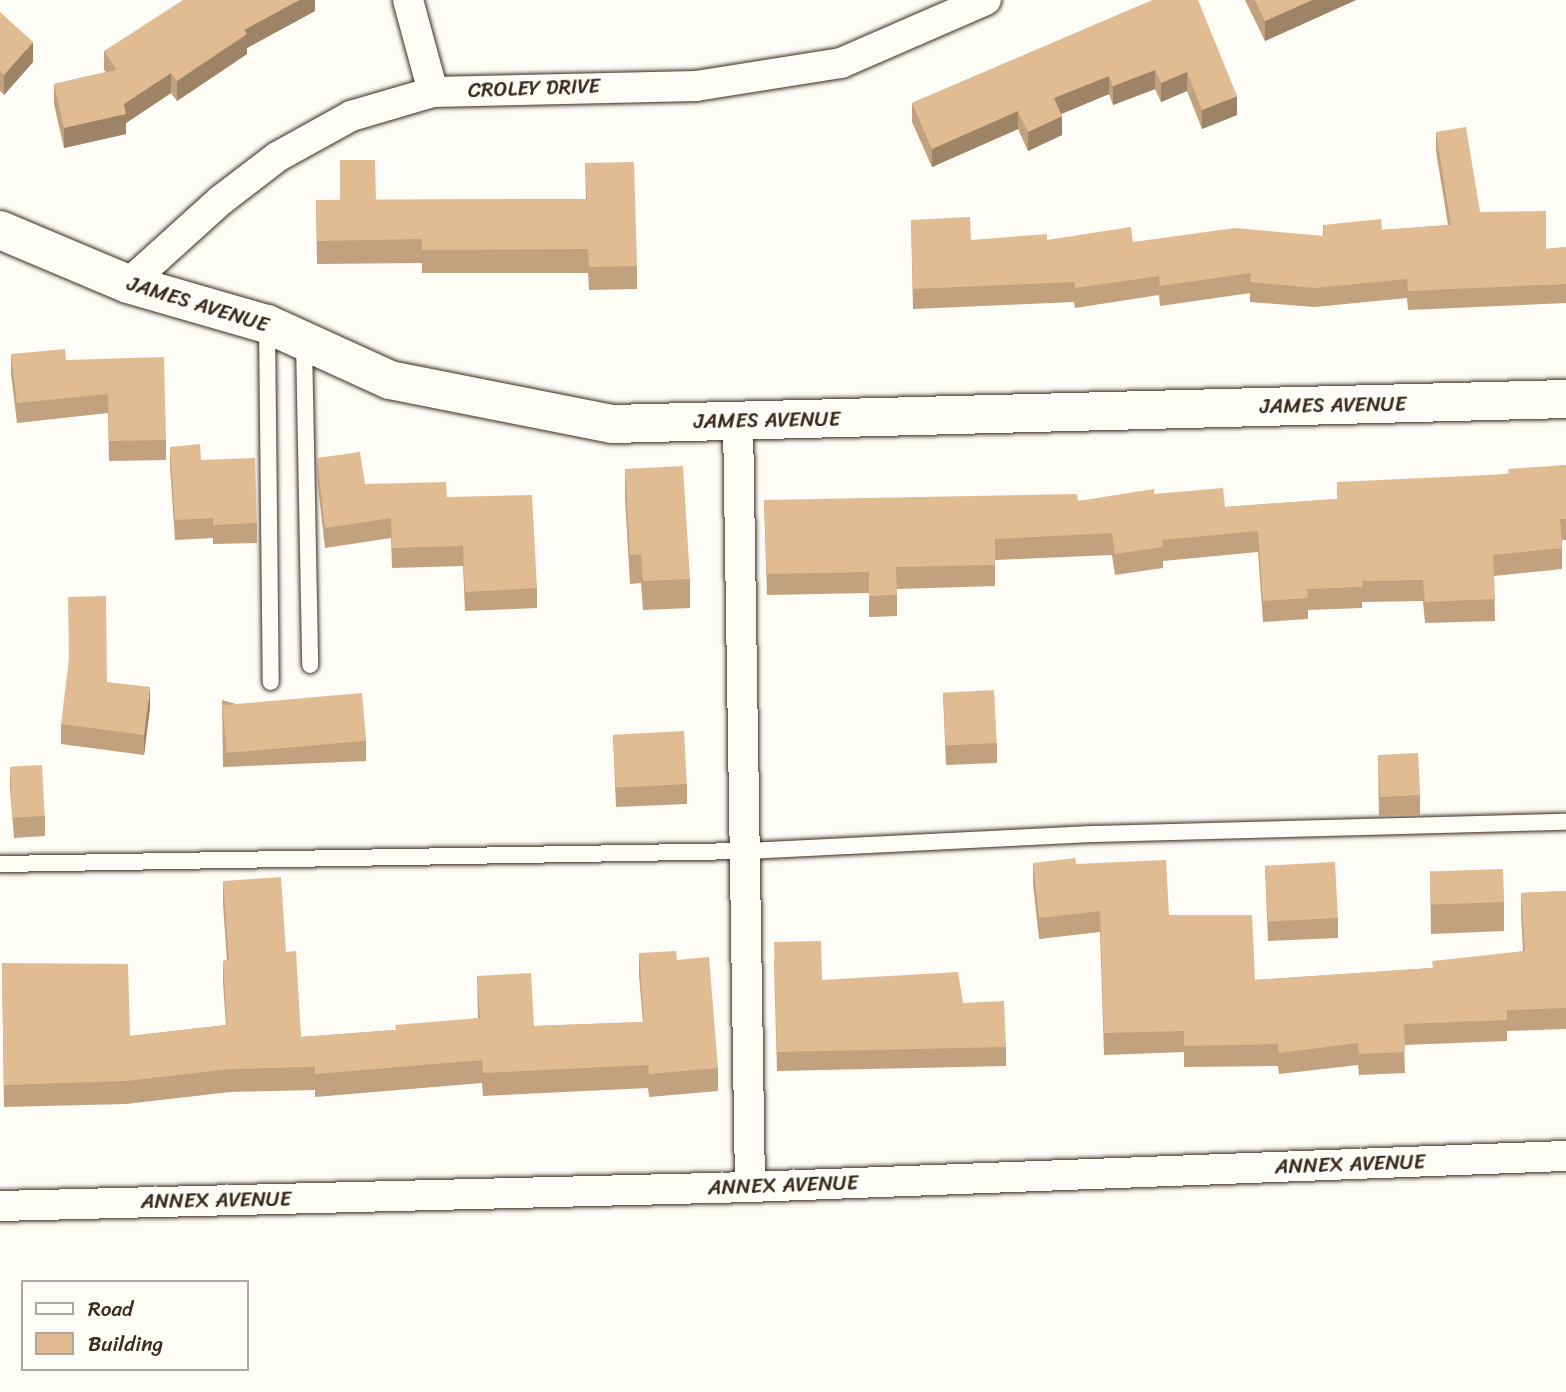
<!DOCTYPE html>
<html>
<head>
<meta charset="utf-8">
<style>
	body { margin:0 }
	#map { position:relative; width:1566px; height:1392px; overflow:hidden; background:#fdfcf7; font-family:Sriracha,sans-serif }
	div>[style] { position:absolute }
	.roads { filter:drop-shadow(0 0 2px #3b2a1e) drop-shadow(0 0 2px #3b2a1e) }
	.lane>* { height:16px; margin:-8px; padding:0 8px; transform-origin:8px; border-radius:8px; background:#fdfcf7 }
	.street>* { height:30px; margin:-15px; padding:0 15px; transform-origin:15px; border-radius:15px; background:#fdfcf7 }
	.secondary>* { height:38px; margin:-19px; padding:0 19px; transform-origin:19px; border-radius:19px; background:#fdfcf7 }
	.wall>* { inset:0; background:#c2a27e }
	.shaded-wall>* { inset:0; background:#9e8466 }
	.building>* { inset:0; background:#e1bc92; transform-origin:0 0 }
	span { translate:-50% -50%; white-space:nowrap; text-align:center; line-height:1.15; -webkit-text-stroke:7px #fdfcf7; paint-order:stroke }
	.street-label { font-size:21px; color:#3b2a1e }
	.legend { position:absolute; left:21px; top:1280px; width:228px; height:91px; box-sizing:border-box; background:#fdfcf7; border:2px solid #afa8a0; margin:0; padding:9px 12px; list-style:none; font-size:21px; color:#3b2a1e }
	.legend li { display:flex; align-items:center; gap:14px; height:35px }
	.legend b { width:35px; border:2px solid #afa8a0 }
</style>
</head>
<body>
<div id="map">
	<div class="roads">
		<div class="lane">
			<i style="left:267px;top:324px;width:358px;rotate:89.4deg"></i>
			<i style="left:304px;top:342px;width:323px;rotate:88.9deg"></i>
			<i style="left:0;top:864px;width:745px;rotate:-1deg"></i>
			<i style="left:745px;top:851px;width:349px;rotate:-2.8deg"></i>
			<i style="left:1094px;top:834px;width:472px;rotate:-1.5deg"></i>
		</div>
		<div class="street">
			<i style="left:408px;top:0;width:95px;rotate:74.8deg"></i>
			<i style="left:128px;top:284px;width:125px;rotate:-42.1deg"></i>
			<i style="left:221px;top:200px;width:71px;rotate:-37.5deg"></i>
			<i style="left:277px;top:157px;width:85px;rotate:-29deg"></i>
			<i style="left:351px;top:116px;width:85px;rotate:-16.3deg"></i>
			<i style="left:433px;top:92px;width:263px;rotate:-1.3deg"></i>
			<i style="left:696px;top:86px;width:147px;rotate:-9deg"></i>
			<i style="left:841px;top:63px;width:158px;rotate:-23.5deg"></i>
			<i style="left:738px;top:421px;width:766px;rotate:89.1deg"></i>
			<i style="left:0;top:1206px;width:750px;rotate:-1.45deg"></i>
			<i style="left:750px;top:1187px;width:817px;rotate:-2.18deg"></i>
		</div>
		<div class="secondary">
			<i style="left:0;top:230px;width:139px;rotate:22.9deg"></i>
			<i style="left:128px;top:284px;width:145px;rotate:16.1deg"></i>
			<i style="left:267px;top:324px;width:135px;rotate:24.5deg"></i>
			<i style="left:390px;top:380px;width:226px;rotate:11.2deg"></i>
			<i style="left:612px;top:424px;width:954px;rotate:-1.5deg"></i>
		</div>
	</div>
	<div class="wall">
		<i style="clip-path:polygon(315px 0,315px 11px,247px 48px,247px 54px,177px 101px,171px 93px,126px 123px,126px 134px,64px 148px,54px 104px,54px 84px,106px 72px,104px 70px,104px 51px)"></i>
		<i style="clip-path:polygon(1153px 0,1237px 115px,1202px 129px,1187px 91px,1161px 102px,1155px 89px,1113px 105px,1109px 94px,1061px 114px,1062px 135px,1028px 151px,1018px 129px,932px 167px,912px 122px,912px 103px)"></i>
		<i style="clip-path:polygon(1245px 0,1356px 0,1265px 41px)"></i>
		<i style="clip-path:polygon(0 12px,33px 62px,4px 95px,0 91px)"></i>
		<i style="clip-path:polygon(1436px 132px,1480px 212px,1546px 249px,1566px 247px,1566px 303px,1408px 310px,1407px 298px,1315px 307px,1250px 302px,1250px 293px,1160px 306px,1159px 295px,1075px 308px,1074px 302px,913px 309px,911px 220px,971px 240px,1047px 240px,1133px 242px,1323px 236px,1323px 225px,1382px 230px,1448px 225px,1436px 151px)"></i>
		<i style="clip-path:polygon(585px 163px,637px 266px,637px 289px,589px 290px,588px 273px,422px 273px,422px 263px,317px 264px,316px 200px,586px 199px)"></i>
		<i style="clip-path:polygon(11px 354px,66px 360px,166px 440px,166px 460px,109px 461px,108px 413px,17px 423px,11px 374px)"></i>
		<i style="clip-path:polygon(170px 447px,201px 460px,257px 523px,257px 543px,213px 544px,213px 538px,175px 540px,170px 466px)"></i>
		<i style="clip-path:polygon(317px 458px,365px 484px,447px 497px,537px 588px,537px 608px,465px 611px,463px 566px,392px 568px,391px 538px,325px 548px,317px 478px)"></i>
		<i style="clip-path:polygon(1566px 465px,1566px 540px,1562px 540px,1562px 569px,1494px 576px,1495px 621px,1425px 623px,1423px 601px,1362px 602px,1362px 608px,1308px 610px,1308px 619px,1263px 622px,1258px 552px,1163px 561px,1163px 568px,1115px 575px,1112px 555px,995px 560px,995px 586px,897px 589px,897px 616px,869px 617px,869px 593px,767px 595px,764px 500px,1078px 501px,1154px 494px,1225px 507px,1337px 499px)"></i>
		<i style="clip-path:polygon(625px 469px,690px 579px,690px 608px,643px 610px,641px 583px,630px 584px,625px 498px)"></i>
		<i style="clip-path:polygon(107px 682px,150px 707px,144px 755px,61px 744px,61px 724px)"></i>
		<i style="clip-path:polygon(943px 693px,997px 743px,997px 763px,946px 765px)"></i>
		<i style="clip-path:polygon(222px 700px,366px 741px,366px 761px,223px 767px)"></i>
		<i style="clip-path:polygon(613px 735px,687px 784px,687px 804px,616px 807px)"></i>
		<i style="clip-path:polygon(1378px 755px,1420px 795px,1420px 815px,1379px 816px)"></i>
		<i style="clip-path:polygon(10px 768px,45px 816px,45px 836px,14px 838px,10px 787px)"></i>
		<i style="clip-path:polygon(1033px 863px,1076px 864px,1169px 915px,1255px 980px,1432px 968px,1523px 951px,1521px 914px,1521px 893px,1566px 891px,1566px 1029px,1507px 1031px,1507px 1041px,1404px 1045px,1405px 1073px,1359px 1075px,1358px 1065px,1279px 1074px,1278px 1066px,1184px 1067px,1184px 1052px,1104px 1055px,1100px 932px,1039px 939px,1033px 884px)"></i>
		<i style="clip-path:polygon(1265px 866px,1338px 918px,1338px 938px,1268px 941px)"></i>
		<i style="clip-path:polygon(1430px 871px,1504px 902px,1504px 931px,1431px 934px)"></i>
		<i style="clip-path:polygon(223px 881px,286px 952px,301px 1037px,395px 1030px,478px 1018px,477px 976px,534px 1026px,643px 1022px,639px 976px,639px 953px,677px 960px,718px 1068px,718px 1091px,649px 1097px,648px 1088px,483px 1096px,482px 1083px,315px 1097px,315px 1090px,230px 1092px,126px 1104px,4px 1107px,2px 963px,130px 1036px,226px 1025px,223px 983px,223px 961px,227px 960px,223px 904px)"></i>
		<i style="clip-path:polygon(774px 961px,822px 980px,963px 1003px,1006px 1047px,1006px 1066px,777px 1071px)"></i>
	</div>
	<div class="shaded-wall">
		<i style="clip-path:polygon(299px 0,315px 0,315px 11px,247px 48px,247px 54px,177px 101px,177px 81px,244px 30px)"></i>
		<i style="clip-path:polygon(1312px 0,1356px 0,1265px 41px,1265px 21px)"></i>
		<i style="clip-path:polygon(33px 42px,33px 62px,4px 95px,4px 75px)"></i>
		<i style="clip-path:polygon(1155px 70px,1155px 89px,1113px 105px,1113px 86px)"></i>
		<i style="clip-path:polygon(1187px 72px,1187px 91px,1161px 102px,1161px 83px)"></i>
		<i style="clip-path:polygon(171px 73px,171px 93px,126px 123px,126px 134px,64px 148px,64px 128px,124px 104px)"></i>
		<i style="clip-path:polygon(1109px 76px,1109px 94px,1054px 117px,1054px 98px)"></i>
		<i style="clip-path:polygon(1237px 96px,1237px 115px,1202px 129px,1202px 110px)"></i>
		<i style="clip-path:polygon(1018px 111px,1018px 129px,932px 167px,932px 149px)"></i>
		<i style="clip-path:polygon(1062px 116px,1062px 135px,1028px 151px,1028px 132px)"></i>
		<i style="clip-path:polygon(150px 687px,150px 707px,144px 755px,144px 735px)"></i>
	</div>
	<div class="building">
		<i style="clip-path:polygon(183px 0,299px 0,244px 30px,247px 34px,177px 81px,171px 73px,124px 104px,126px 114px,64px 128px,54px 84px,117px 70px,104px 51px)"></i>
		<i style="clip-path:polygon(1153px 0,1198px 0,1237px 96px,1202px 110px,1187px 72px,1161px 83px,1155px 70px,1113px 86px,1109px 76px,1054px 98px,1062px 116px,1028px 132px,1018px 111px,932px 149px,912px 103px)"></i>
		<i style="clip-path:polygon(1255px 0,1312px 0,1265px 21px)"></i>
		<i style="clip-path:polygon(0 12px,33px 42px,4px 75px,0 71px)"></i>
		<i style="clip-path:polygon(1466px 127px,1480px 212px,1546px 211px,1546px 249px,1566px 247px,1566px 284px,1408px 291px,1407px 279px,1315px 288px,1250px 282px,1251px 273px,1160px 286px,1159px 276px,1075px 288px,1074px 282px,913px 289px,911px 220px,970px 217px,971px 240px,1047px 234px,1047px 240px,1131px 227px,1133px 242px,1235px 228px,1324px 236px,1323px 225px,1381px 219px,1382px 230px,1451px 225px,1436px 132px)"></i>
		<i style="clip-path:polygon(340px 160px,375px 160px,376px 200px,587px 199px,585px 163px,634px 162px,637px 266px,589px 267px,588px 249px,422px 250px,422px 239px,317px 241px,316px 200px,340px 200px)"></i>
		<i style="clip-path:polygon(65px 349px,66px 360px,164px 357px,166px 440px,109px 441px,108px 394px,17px 403px,11px 354px)"></i>
		<i style="clip-path:polygon(200px 444px,201px 460px,255px 458px,257px 523px,213px 525px,213px 518px,175px 520px,170px 447px)"></i>
		<i style="clip-path:polygon(360px 452px,365px 484px,446px 482px,447px 497px,532px 495px,537px 588px,465px 592px,463px 546px,392px 548px,391px 518px,325px 528px,317px 458px)"></i>
		<i style="clip-path:polygon(1566px 465px,1566px 519px,1560px 519px,1562px 548px,1493px 555px,1495px 599px,1425px 602px,1423px 580px,1362px 581px,1362px 587px,1307px 589px,1308px 598px,1263px 601px,1258px 531px,1162px 540px,1163px 547px,1115px 554px,1112px 533px,995px 539px,995px 565px,896px 567px,897px 595px,869px 596px,869px 572px,767px 574px,764px 500px,1077px 494px,1078px 501px,1154px 489px,1154px 494px,1223px 488px,1225px 507px,1337px 499px,1337px 482px,1509px 474px,1508px 469px)"></i>
		<i style="clip-path:polygon(683px 466px,690px 579px,643px 581px,641px 554px,630px 555px,625px 469px)"></i>
		<i style="clip-path:polygon(106px 596px,107px 682px,150px 687px,144px 735px,61px 724px,69px 659px,68px 597px)"></i>
		<i style="left:994px;top:690px;width:53px;height:51px;rotate:87deg"></i>
		<i style="left:362px;top:693px;width:48px;height:140px;rotate:85deg"></i>
		<i style="left:684px;top:731px;width:53px;height:71px;rotate:87deg"></i>
		<i style="left:1418px;top:753px;width:42px;height:40px;rotate:87deg"></i>
		<i style="left:42px;top:765px;width:51px;height:32px;rotate:87deg"></i>
		<i style="clip-path:polygon(1075px 858px,1076px 864px,1166px 860px,1169px 915px,1252px 915px,1255px 980px,1433px 968px,1432px 961px,1525px 951px,1521px 893px,1566px 891px,1566px 1008px,1507px 1010px,1507px 1020px,1404px 1024px,1405px 1052px,1359px 1054px,1358px 1043px,1279px 1053px,1278px 1044px,1184px 1046px,1184px 1031px,1104px 1033px,1100px 911px,1039px 918px,1033px 863px)"></i>
		<i style="left:1335px;top:862px;width:56px;height:70px;rotate:87deg"></i>
		<i style="left:1503px;top:869px;width:33px;height:73px;rotate:88deg"></i>
		<i style="clip-path:polygon(281px 877px,286px 952px,296px 951px,301px 1037px,396px 1030px,395px 1025px,480px 1018px,477px 976px,531px 973px,534px 1026px,644px 1022px,639px 953px,676px 951px,677px 960px,709px 957px,718px 1068px,649px 1074px,648px 1065px,483px 1073px,482px 1060px,315px 1074px,315px 1067px,230px 1069px,126px 1081px,4px 1085px,2px 963px,128px 964px,130px 1036px,227px 1025px,223px 961px,229px 960px,223px 881px)"></i>
		<i style="clip-path:polygon(821px 941px,822px 980px,958px 972px,963px 1003px,1004px 1001px,1006px 1047px,777px 1052px,774px 942px)"></i>
	</div>
	<div class="street-label">
		<span style="left:534px;top:88px;rotate:-2deg">CROLEY DRIVE</span>
		<span style="left:198px;top:304px;rotate:17deg">JAMES AVENUE</span>
		<span style="left:1333px;top:405px;rotate:-1deg">JAMES AVENUE</span>
		<span style="left:767px;top:420px;rotate:-1deg">JAMES AVENUE</span>
		<span style="left:1350px;top:1164px;rotate:-2deg">ANNEX AVENUE</span>
		<span style="left:783px;top:1185px;rotate:-2deg">ANNEX AVENUE</span>
		<span style="left:216px;top:1200px;rotate:-1deg">ANNEX AVENUE</span>
	</div>
	<ul class="legend">
	<li><b style="height:9px;background:#fdfcf7"></b>Road</li>
	<li><b style="height:19px;background:#e1bc92"></b>Building</li>
	</ul>
</div>
</body>
</html>
